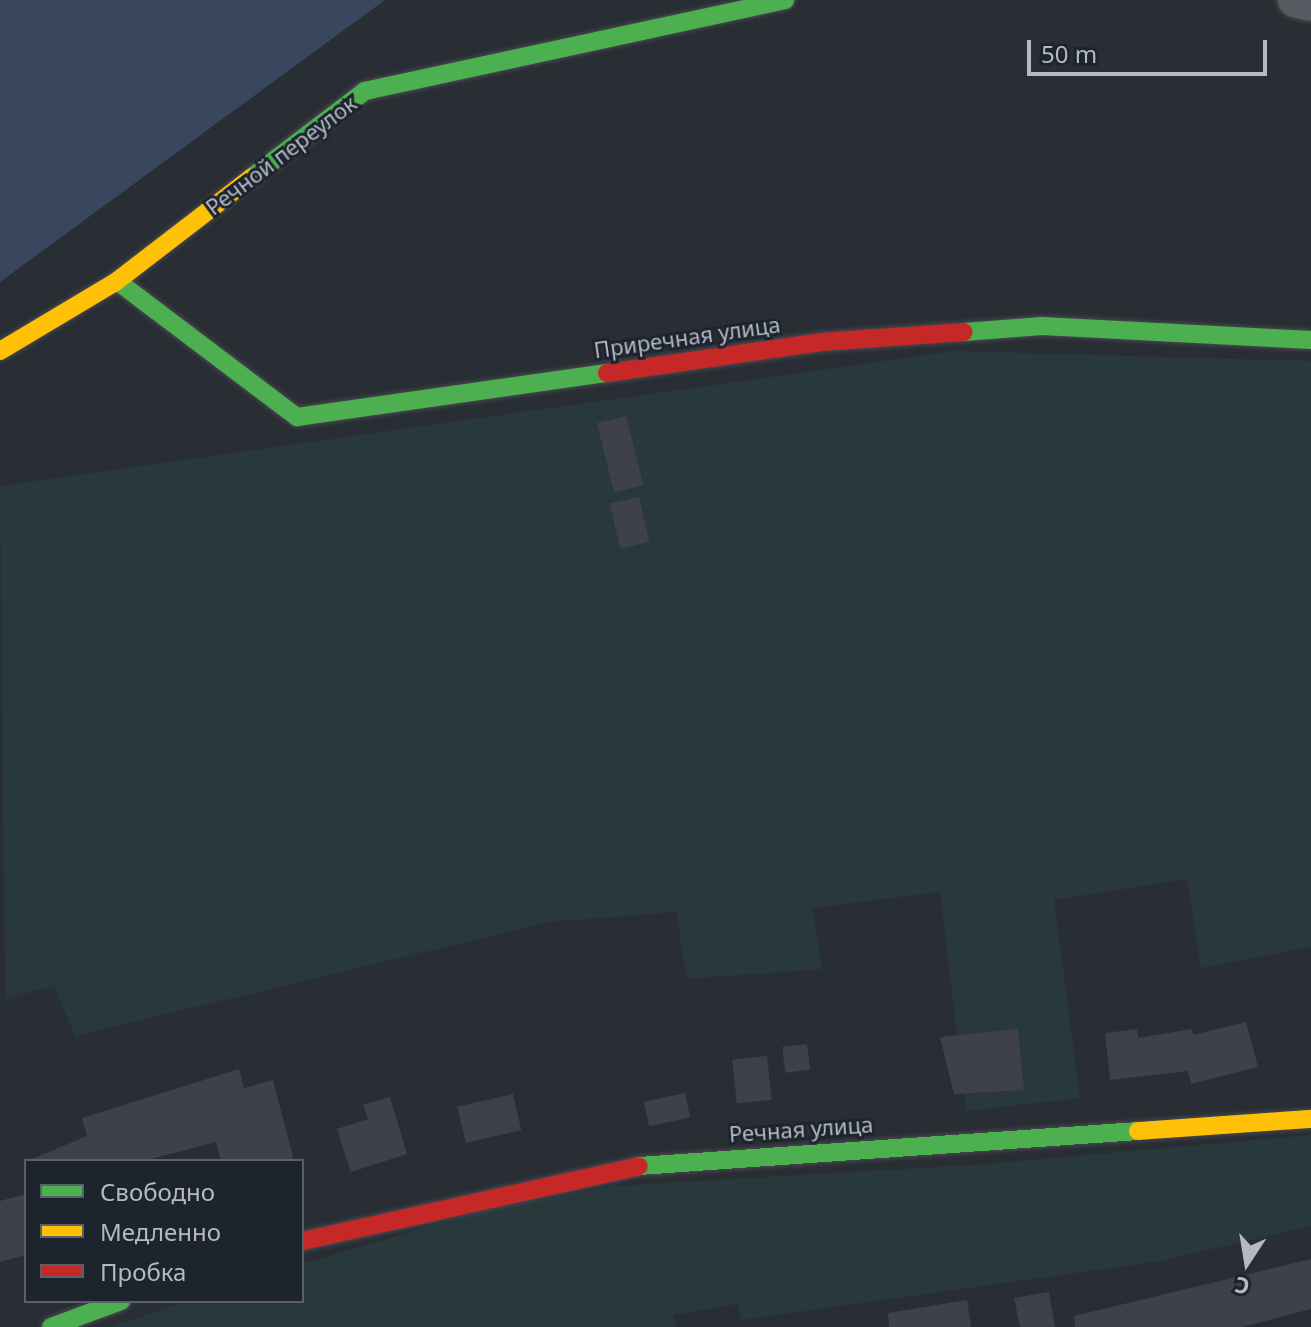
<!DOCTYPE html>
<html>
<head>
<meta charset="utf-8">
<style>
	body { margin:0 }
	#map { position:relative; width:1311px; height:1327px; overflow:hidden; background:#292e34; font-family:"Noto Sans",sans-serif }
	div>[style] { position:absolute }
	.green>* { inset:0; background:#29393b }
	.water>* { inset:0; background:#38475d }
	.building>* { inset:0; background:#3e4248; transform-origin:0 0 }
	.roads { filter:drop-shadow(0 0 2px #474a4f) drop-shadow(0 0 2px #474a4f) }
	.street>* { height:34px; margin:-17px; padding:0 17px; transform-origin:17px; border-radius:17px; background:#585c62 }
	.fast>* { height:18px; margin:-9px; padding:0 9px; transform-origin:9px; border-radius:9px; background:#4caf50 }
	.slow>* { height:18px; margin:-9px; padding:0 9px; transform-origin:9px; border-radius:9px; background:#ffc107 }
	.jam>* { height:18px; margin:-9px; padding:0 9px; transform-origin:9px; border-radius:9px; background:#c62828 }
	span { translate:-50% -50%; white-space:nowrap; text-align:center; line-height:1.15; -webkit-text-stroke:6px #1d242e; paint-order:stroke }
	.street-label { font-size:22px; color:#b3b9c5 }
	.legend { position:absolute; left:24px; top:1159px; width:280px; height:144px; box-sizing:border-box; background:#1d242e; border:2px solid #59606a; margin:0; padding:10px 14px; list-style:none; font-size:24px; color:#b3b9c5 }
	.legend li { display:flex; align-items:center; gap:16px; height:40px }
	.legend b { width:40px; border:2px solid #59606a }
	.north { position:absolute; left:1207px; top:1223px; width:80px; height:80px; -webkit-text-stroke:6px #1d242e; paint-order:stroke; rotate:192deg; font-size:22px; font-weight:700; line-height:32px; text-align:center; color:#b3b9c5 }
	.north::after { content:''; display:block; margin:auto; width:28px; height:36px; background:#b3b9c5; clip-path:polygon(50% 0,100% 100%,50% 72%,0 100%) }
	.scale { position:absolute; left:1027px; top:40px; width:240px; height:36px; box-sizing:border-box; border:4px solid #b3b9c5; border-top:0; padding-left:10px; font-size:24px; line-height:28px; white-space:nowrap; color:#b3b9c5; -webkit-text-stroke:6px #1d242e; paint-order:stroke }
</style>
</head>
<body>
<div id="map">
	<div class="green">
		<i style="clip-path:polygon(954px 351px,1311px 361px,1311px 947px,1201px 968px,1187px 879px,1054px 900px,1080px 1098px,966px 1111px,940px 892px,813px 908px,822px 969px,687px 979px,676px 912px,549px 922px,75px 1036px,54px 986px,5px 999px,0 486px)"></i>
		<i style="clip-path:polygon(1311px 1135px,1311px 1226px,1161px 1261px,741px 1320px,738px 1304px,674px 1315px,676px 1327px,111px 1327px,188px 1301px,302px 1301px,302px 1264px,481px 1211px,616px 1186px,988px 1164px)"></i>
	</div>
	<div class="water">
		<i style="clip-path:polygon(0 0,385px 0,0 282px)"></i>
	</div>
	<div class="building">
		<i style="left:626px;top:416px;width:71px;height:30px;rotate:76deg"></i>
		<i style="left:639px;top:497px;width:46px;height:30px;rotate:77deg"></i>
		<i style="clip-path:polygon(1246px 1022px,1258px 1067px,1191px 1084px,1188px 1071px,1110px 1080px,1105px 1033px,1137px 1029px,1138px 1038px,1192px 1029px,1193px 1035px)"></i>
		<i style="clip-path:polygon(1018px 1029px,1024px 1090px,954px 1094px,940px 1037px)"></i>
		<i style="left:807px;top:1044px;width:26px;height:25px;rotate:83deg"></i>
		<i style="left:767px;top:1056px;width:44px;height:35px;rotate:84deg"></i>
		<i style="clip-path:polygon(239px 1069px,244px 1088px,273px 1080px,294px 1161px,221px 1161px,216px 1142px,143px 1161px,27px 1161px,87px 1136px,82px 1118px)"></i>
		<i style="left:685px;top:1093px;width:25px;height:42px;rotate:78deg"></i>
		<i style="left:513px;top:1094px;width:37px;height:57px;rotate:77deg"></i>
		<i style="clip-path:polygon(390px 1097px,407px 1154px,351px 1172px,337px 1129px,368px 1119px,363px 1105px)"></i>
		<i style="clip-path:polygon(26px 1194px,26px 1255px,0 1262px,0 1201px)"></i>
		<i style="clip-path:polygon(1311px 1259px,1311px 1309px,1242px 1327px,1075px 1327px,1074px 1316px)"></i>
		<i style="clip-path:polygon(1049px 1292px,1055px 1327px,1020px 1327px,1014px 1298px)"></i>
		<i style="clip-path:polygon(967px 1300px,971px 1327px,889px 1327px,888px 1313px)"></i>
	</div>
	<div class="roads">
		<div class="street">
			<i style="left:1295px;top:0;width:16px;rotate:14deg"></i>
		</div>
		<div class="fast">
			<i style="left:252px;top:177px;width:142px;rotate:-37.3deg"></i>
			<i style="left:365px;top:91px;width:430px;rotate:-12.2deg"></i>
			<i style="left:117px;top:281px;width:226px;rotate:37.1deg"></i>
			<i style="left:297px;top:417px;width:313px;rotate:-8.1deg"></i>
			<i style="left:964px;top:332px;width:78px;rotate:-4.4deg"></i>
			<i style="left:1042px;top:326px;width:269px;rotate:3deg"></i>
			<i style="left:639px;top:1166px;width:500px;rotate:-4.01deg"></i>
			<i style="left:51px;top:1327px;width:75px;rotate:-20.4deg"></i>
		</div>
		<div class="slow">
			<i style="left:0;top:351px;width:136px;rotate:-30.9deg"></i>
			<i style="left:117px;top:281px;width:170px;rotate:-37.6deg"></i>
			<i style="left:1138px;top:1131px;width:173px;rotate:-4deg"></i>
		</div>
		<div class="jam">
			<i style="left:607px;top:373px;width:216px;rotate:-8.2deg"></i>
			<i style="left:821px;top:342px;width:143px;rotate:-4deg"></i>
			<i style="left:302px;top:1241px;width:345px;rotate:-12.5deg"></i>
		</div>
	</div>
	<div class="street-label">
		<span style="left:281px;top:155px;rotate:-37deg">Речной переулок</span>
		<span style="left:687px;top:337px;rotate:-8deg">Приречная улица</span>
		<span style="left:801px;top:1129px;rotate:-4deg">Речная улица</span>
	</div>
	<ul class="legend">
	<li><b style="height:10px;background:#4caf50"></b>Свободно</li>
	<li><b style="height:10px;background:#ffc107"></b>Медленно</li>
	<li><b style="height:10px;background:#c62828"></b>Пробка</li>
	</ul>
	<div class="north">С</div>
	<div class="scale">50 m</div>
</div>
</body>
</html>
